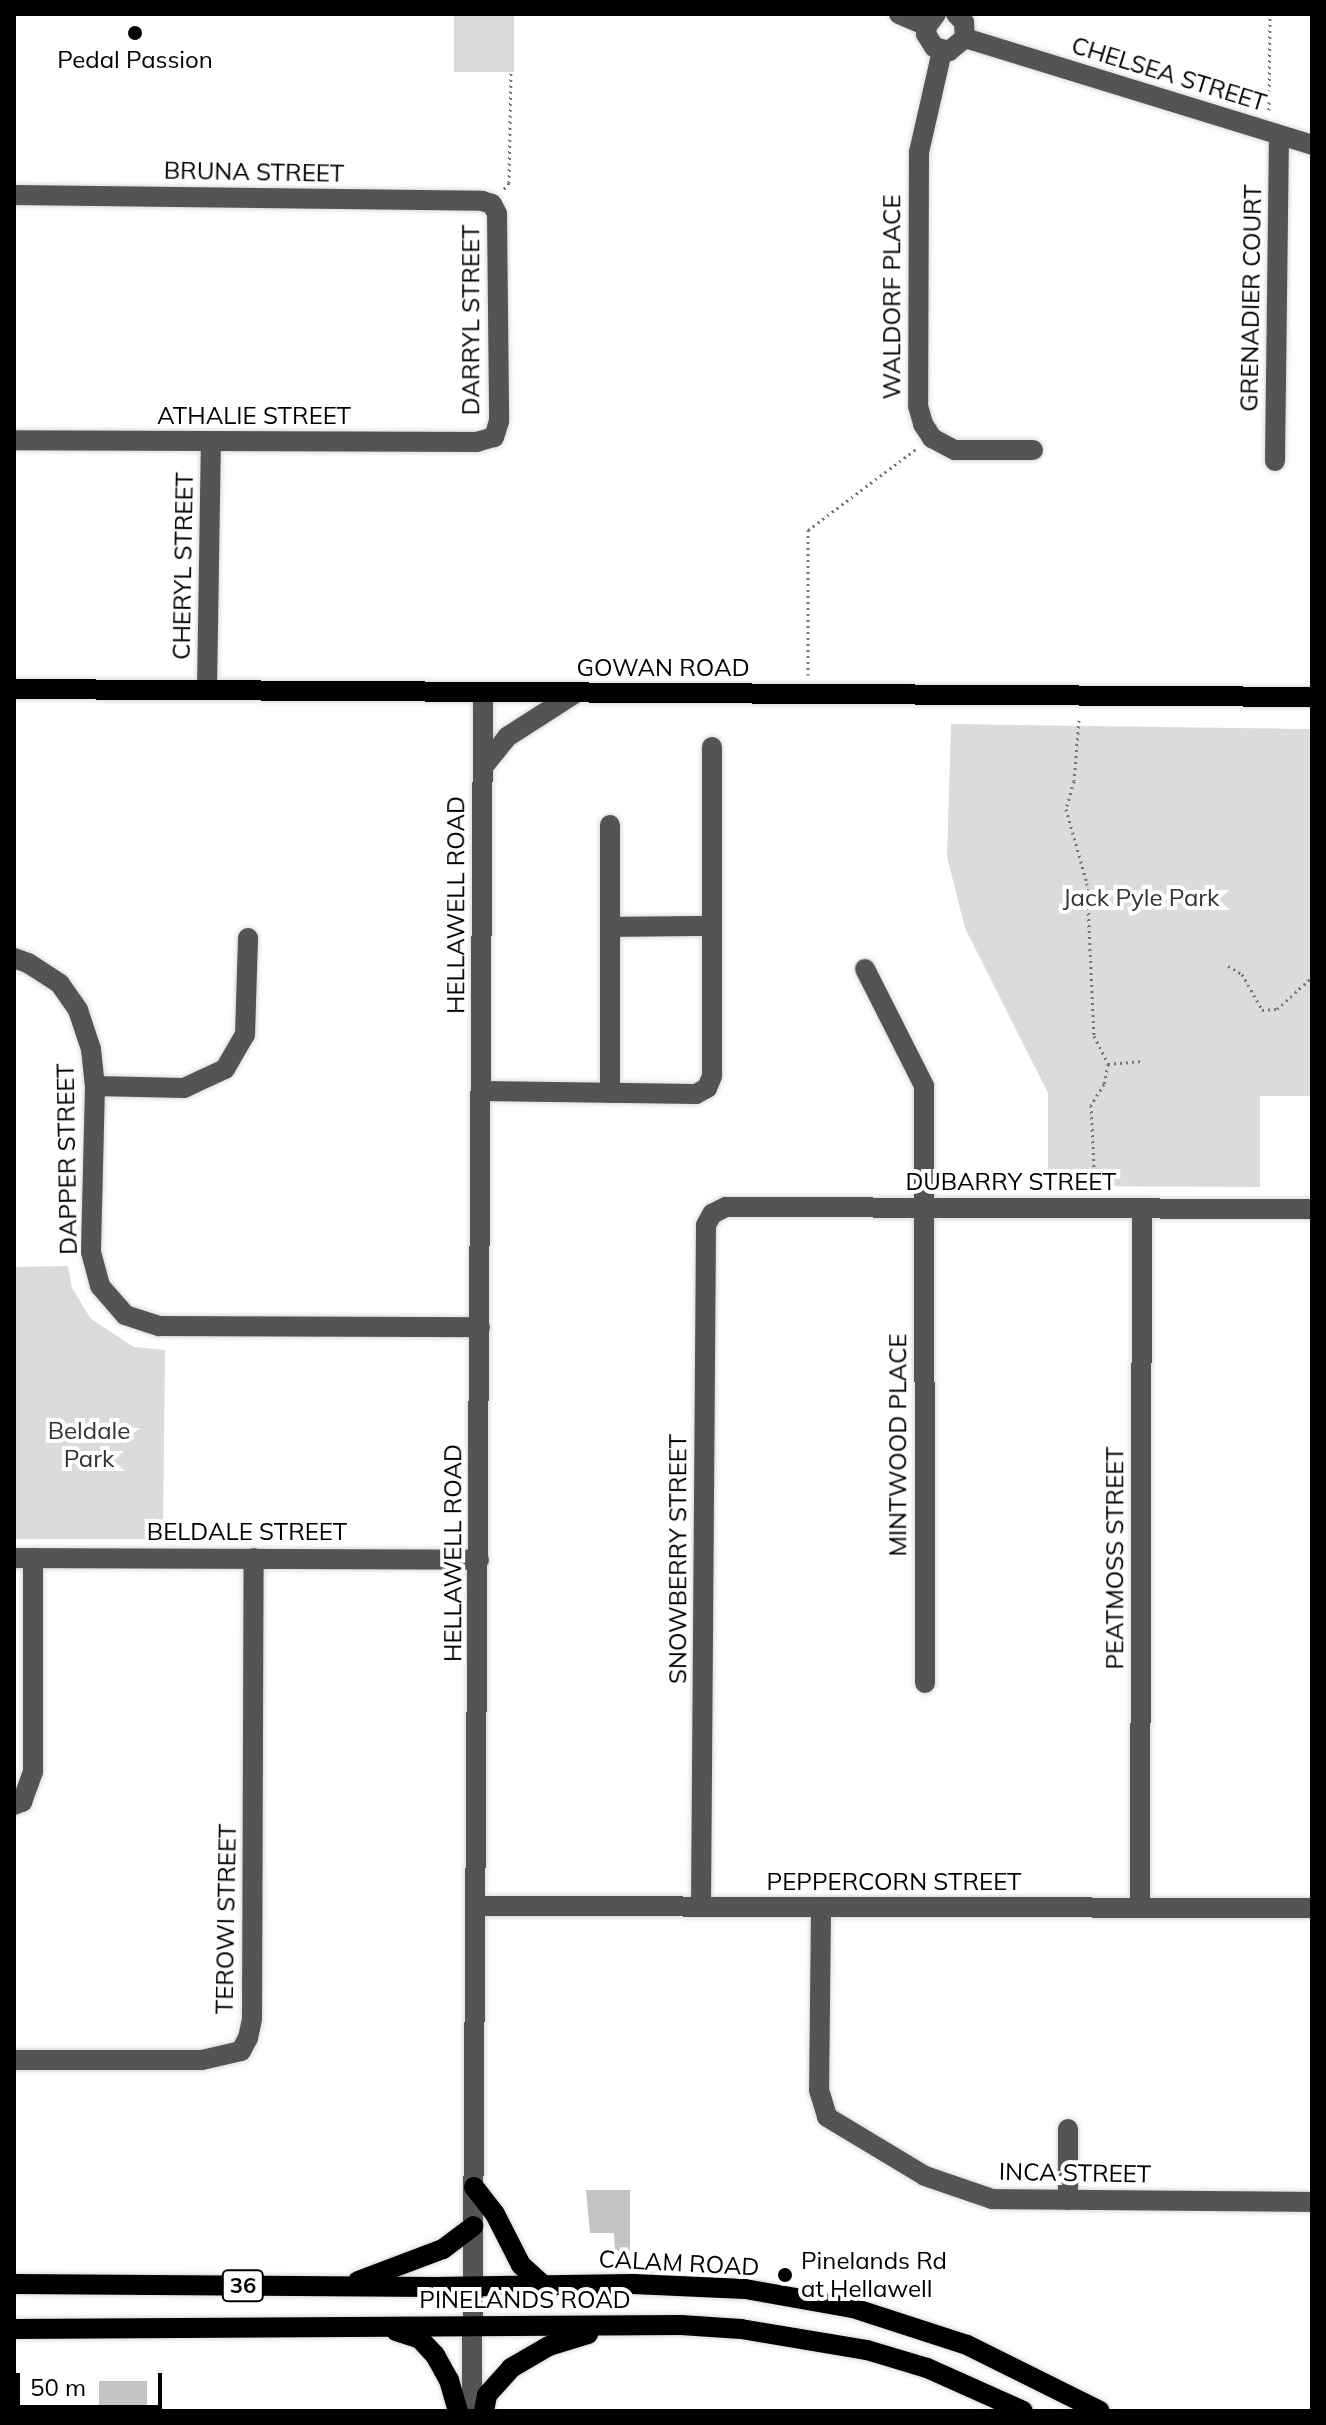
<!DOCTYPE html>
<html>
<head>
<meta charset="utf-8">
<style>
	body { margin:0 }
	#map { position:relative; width:1326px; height:2425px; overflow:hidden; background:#fff; font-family:Mulish,sans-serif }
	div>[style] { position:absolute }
	.green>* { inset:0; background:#dbdbdb; transform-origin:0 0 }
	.building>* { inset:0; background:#c4c4c4; transform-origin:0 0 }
	.path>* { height:3px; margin-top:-1.5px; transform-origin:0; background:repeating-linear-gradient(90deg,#767676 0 2px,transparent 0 6px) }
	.roads { filter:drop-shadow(0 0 2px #dbdbdb) drop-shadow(0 0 2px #dbdbdb) }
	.minor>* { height:20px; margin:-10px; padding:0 10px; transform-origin:10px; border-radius:10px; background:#545454 }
	.major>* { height:20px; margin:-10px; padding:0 10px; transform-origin:10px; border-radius:10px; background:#000 }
	.dots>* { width:22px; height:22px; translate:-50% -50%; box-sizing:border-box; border:4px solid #fff; border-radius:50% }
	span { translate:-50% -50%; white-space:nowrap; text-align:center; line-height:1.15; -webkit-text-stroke:8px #fff; paint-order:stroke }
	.shield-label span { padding:2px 6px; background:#fff; border:2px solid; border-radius:6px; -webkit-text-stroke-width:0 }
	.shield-label { font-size:22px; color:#000; font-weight:700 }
	.poi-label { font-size:24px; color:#000 }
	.left { translate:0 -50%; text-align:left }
	.street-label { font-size:24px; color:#000 }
	.park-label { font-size:24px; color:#323232 }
	.frame { position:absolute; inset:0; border:16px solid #000; pointer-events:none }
	.scale { position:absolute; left:16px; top:2373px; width:146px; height:36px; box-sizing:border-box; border:4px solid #000; border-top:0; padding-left:10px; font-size:24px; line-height:28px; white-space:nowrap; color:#000; -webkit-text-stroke:6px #fff; paint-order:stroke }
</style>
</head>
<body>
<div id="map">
	<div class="green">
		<i style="left:454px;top:14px;width:60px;height:58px"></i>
		<i style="clip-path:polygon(951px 724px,1312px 729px,1312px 1096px,1260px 1096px,1260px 1187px,1048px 1186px,1048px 1093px,965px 928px,947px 857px)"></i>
		<i style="clip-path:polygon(68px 1266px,72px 1288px,91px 1319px,134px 1347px,165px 1350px,163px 1539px,14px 1539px,14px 1267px)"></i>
	</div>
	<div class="building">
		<i style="clip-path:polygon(586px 2190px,630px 2190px,630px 2251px,615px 2251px,614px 2233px,590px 2233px)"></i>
		<i style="left:99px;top:2381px;width:48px;height:30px"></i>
	</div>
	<div class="path">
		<i style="left:1269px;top:110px;width:96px;rotate:-89.4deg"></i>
		<i style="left:504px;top:189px;width:8px;rotate:-50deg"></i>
		<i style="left:509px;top:183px;width:113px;rotate:-89deg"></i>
		<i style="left:808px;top:675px;width:145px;rotate:-90deg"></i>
		<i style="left:808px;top:530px;width:135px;rotate:-36.9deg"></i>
		<i style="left:1079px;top:720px;width:61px;rotate:94.7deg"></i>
		<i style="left:1074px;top:781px;width:29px;rotate:106deg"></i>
		<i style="left:1066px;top:809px;width:77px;rotate:74.2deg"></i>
		<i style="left:1087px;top:883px;width:153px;rotate:87.4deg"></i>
		<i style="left:1094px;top:1036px;width:31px;rotate:63deg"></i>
		<i style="left:1108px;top:1064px;width:20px;rotate:101deg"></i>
		<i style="left:1104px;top:1084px;width:25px;rotate:122deg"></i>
		<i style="left:1091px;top:1105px;width:83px;rotate:87.2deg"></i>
		<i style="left:1228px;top:966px;width:16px;rotate:30deg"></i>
		<i style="left:1242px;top:974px;width:41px;rotate:60.9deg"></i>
		<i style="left:1262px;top:1010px;width:15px;rotate:-4deg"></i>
		<i style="left:1277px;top:1009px;width:47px;rotate:-42.4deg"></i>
		<i style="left:1108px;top:1064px;width:33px;rotate:-5deg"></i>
	</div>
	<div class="roads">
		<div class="minor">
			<i style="left:899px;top:14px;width:30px;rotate:23deg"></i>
			<i style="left:936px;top:14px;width:15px;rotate:127deg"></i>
			<i style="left:927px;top:26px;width:8px;rotate:97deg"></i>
			<i style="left:926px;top:34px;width:15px;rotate:58deg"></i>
			<i style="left:934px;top:47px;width:16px;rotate:15deg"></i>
			<i style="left:949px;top:51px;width:21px;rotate:-39deg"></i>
			<i style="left:965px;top:38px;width:16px;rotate:-94deg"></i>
			<i style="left:964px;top:22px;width:11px;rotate:-135deg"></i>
			<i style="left:965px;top:38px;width:363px;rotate:17.1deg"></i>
			<i style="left:942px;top:51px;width:104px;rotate:102.8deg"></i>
			<i style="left:919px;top:152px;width:254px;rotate:90.2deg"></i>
			<i style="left:918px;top:406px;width:19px;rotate:74deg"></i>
			<i style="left:923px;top:424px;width:17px;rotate:57deg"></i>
			<i style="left:932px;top:438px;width:26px;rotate:28deg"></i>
			<i style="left:955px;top:450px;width:78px"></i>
			<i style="left:14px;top:195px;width:468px;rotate:0.7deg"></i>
			<i style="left:482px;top:201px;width:10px;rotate:17deg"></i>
			<i style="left:492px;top:204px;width:11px;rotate:63deg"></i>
			<i style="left:497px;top:214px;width:207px;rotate:89.4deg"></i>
			<i style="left:499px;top:421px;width:17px;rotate:107deg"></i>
			<i style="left:494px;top:437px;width:18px;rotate:164deg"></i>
			<i style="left:477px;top:442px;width:463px;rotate:-179.8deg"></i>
			<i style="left:1275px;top:461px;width:325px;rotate:-89.3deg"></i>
			<i style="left:207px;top:690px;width:248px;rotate:-89.1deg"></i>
			<i style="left:483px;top:767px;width:38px;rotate:-51deg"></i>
			<i style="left:507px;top:737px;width:80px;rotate:-32.7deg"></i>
			<i style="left:610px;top:927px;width:102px;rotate:-0.6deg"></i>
			<i style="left:14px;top:958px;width:15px;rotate:20deg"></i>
			<i style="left:28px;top:963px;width:38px;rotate:33deg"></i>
			<i style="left:60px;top:984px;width:32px;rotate:55deg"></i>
			<i style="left:78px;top:1010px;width:41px;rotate:71.6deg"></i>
			<i style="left:91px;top:1049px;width:37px;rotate:84deg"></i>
			<i style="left:95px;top:1086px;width:166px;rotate:91.4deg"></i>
			<i style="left:91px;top:1252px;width:35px;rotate:75deg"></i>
			<i style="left:100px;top:1286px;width:38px;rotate:49deg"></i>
			<i style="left:125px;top:1315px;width:36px;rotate:18deg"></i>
			<i style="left:159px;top:1326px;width:321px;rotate:0.2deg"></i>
			<i style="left:865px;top:969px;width:131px;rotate:63.2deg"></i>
			<i style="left:924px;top:1086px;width:597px;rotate:89.9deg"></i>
			<i style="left:95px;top:1086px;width:89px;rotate:1.3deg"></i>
			<i style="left:184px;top:1088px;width:45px;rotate:-24.9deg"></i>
			<i style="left:225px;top:1069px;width:39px;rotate:-60deg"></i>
			<i style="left:245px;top:1035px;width:97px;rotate:-88.2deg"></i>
			<i style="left:481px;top:1091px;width:215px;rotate:0.8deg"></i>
			<i style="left:696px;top:1094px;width:13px;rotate:-29deg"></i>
			<i style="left:707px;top:1088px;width:13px;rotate:-67deg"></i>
			<i style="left:712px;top:1076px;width:329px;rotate:-90deg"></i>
			<i style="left:610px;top:1093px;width:268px;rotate:-90deg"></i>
			<i style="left:14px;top:1558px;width:465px;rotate:0.2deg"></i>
			<i style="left:14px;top:1805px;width:9px;rotate:-21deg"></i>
			<i style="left:22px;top:1802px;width:32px;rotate:-70deg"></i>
			<i style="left:33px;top:1772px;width:214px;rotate:-90deg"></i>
			<i style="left:476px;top:1906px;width:836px;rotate:0.14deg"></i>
			<i style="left:701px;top:1907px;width:682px;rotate:-89.58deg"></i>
			<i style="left:706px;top:1225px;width:13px;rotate:-61deg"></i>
			<i style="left:712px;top:1214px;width:16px;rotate:-27deg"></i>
			<i style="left:726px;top:1207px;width:586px;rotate:0.2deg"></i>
			<i style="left:821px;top:1908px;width:182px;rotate:90.6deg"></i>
			<i style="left:819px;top:2090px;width:28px;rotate:73deg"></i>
			<i style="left:827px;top:2117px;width:114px;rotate:31deg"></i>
			<i style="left:925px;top:2176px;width:71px;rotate:18.9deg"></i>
			<i style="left:992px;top:2199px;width:320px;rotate:0.5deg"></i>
			<i style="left:1140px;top:1908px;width:700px;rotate:-89.84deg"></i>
			<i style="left:14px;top:2060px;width:188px"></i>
			<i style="left:202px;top:2060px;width:40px;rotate:-13deg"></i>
			<i style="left:241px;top:2051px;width:15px;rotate:-62deg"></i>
			<i style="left:248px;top:2038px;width:19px;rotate:-78deg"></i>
			<i style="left:252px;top:2019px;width:461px;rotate:-89.8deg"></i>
			<i style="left:1068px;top:2200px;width:71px;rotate:-90deg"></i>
			<i style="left:472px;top:2411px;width:1717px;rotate:-89.63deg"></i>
		</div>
		<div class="major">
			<i style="left:14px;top:689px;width:1298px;rotate:0.35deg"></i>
			<i style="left:474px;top:2187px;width:34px;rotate:52deg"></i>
			<i style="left:495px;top:2214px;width:57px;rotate:63deg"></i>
			<i style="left:521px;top:2265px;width:27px;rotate:42deg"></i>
			<i style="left:358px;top:2281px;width:91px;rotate:-20.6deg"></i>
			<i style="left:443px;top:2249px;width:38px;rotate:-37deg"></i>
			<i style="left:14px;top:2284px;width:421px;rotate:0.4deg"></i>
			<i style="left:435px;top:2287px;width:198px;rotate:-0.9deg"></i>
			<i style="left:633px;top:2284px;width:112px;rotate:2.6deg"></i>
			<i style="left:745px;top:2289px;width:110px;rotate:10deg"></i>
			<i style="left:853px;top:2308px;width:120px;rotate:18deg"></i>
			<i style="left:967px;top:2345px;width:148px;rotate:26.4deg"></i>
			<i style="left:14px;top:2329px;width:667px;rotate:-0.34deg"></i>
			<i style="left:681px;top:2325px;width:60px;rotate:3.8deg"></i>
			<i style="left:741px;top:2329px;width:128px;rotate:9.5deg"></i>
			<i style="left:867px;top:2350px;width:63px;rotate:16.7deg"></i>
			<i style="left:927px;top:2368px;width:105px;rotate:24.1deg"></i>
			<i style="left:396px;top:2331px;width:25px;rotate:18deg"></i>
			<i style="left:420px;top:2339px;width:22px;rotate:47deg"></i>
			<i style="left:435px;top:2355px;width:29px;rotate:61deg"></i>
			<i style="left:449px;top:2380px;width:32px;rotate:74deg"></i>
			<i style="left:484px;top:2411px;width:16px;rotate:-79deg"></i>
			<i style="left:487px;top:2395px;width:36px;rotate:-48deg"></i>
			<i style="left:511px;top:2368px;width:44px;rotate:-30.1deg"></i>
			<i style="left:549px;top:2346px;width:41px;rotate:-17.1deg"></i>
		</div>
	</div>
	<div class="dots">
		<i style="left:135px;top:33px;background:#000"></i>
		<i style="left:785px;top:2275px;background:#000"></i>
	</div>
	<div class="shield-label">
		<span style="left:243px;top:2286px">36</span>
	</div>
	<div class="poi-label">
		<span style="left:135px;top:60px">Pedal Passion</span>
		<span class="left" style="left:801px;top:2275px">Pinelands Rd<br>at Hellawell</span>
	</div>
	<div class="street-label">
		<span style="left:1169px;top:74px;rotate:17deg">CHELSEA STREET</span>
		<span style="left:254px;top:172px;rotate:1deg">BRUNA STREET</span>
		<span style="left:892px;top:297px;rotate:-90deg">WALDORF PLACE</span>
		<span style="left:1251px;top:298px;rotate:-89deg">GRENADIER COURT</span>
		<span style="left:471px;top:320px;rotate:-90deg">DARRYL STREET</span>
		<span style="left:254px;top:416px">ATHALIE STREET</span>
		<span style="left:183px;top:566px;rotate:-89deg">CHERYL STREET</span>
		<span style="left:663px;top:668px">GOWAN ROAD</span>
		<span style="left:456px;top:905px;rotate:-90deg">HELLAWELL ROAD</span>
		<span style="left:67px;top:1159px;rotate:-91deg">DAPPER STREET</span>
		<span style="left:1011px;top:1182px">DUBARRY STREET</span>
		<span style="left:898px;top:1445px;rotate:-90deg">MINTWOOD PLACE</span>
		<span style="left:247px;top:1532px">BELDALE STREET</span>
		<span style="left:453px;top:1553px;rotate:-90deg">HELLAWELL ROAD</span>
		<span style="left:1115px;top:1558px;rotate:-90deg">PEATMOSS STREET</span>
		<span style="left:678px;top:1559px;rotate:-90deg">SNOWBERRY STREET</span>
		<span style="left:894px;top:1882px">PEPPERCORN STREET</span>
		<span style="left:226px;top:1919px;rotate:-89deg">TEROWI STREET</span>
		<span style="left:1075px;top:2173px;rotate:1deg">INCA STREET</span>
		<span style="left:679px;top:2263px;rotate:3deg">CALAM ROAD</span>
		<span style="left:525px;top:2300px">PINELANDS ROAD</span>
	</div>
	<div class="park-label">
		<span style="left:1141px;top:898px">Jack Pyle Park</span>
		<span style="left:89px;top:1445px">Beldale<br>Park</span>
	</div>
	<div class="frame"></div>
	<div class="scale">50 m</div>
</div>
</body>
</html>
